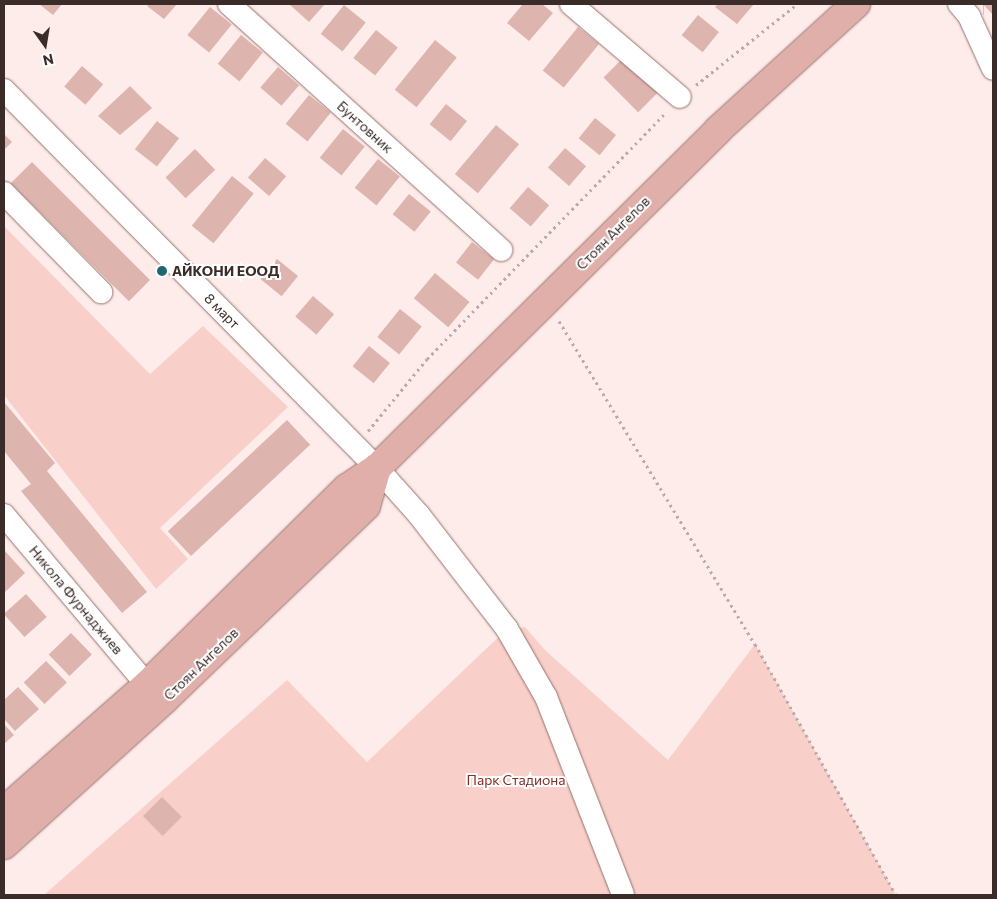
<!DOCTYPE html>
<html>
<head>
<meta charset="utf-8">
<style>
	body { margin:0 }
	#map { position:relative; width:997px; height:899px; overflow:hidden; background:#feecea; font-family:Commissioner,sans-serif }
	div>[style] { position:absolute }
	.green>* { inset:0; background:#f9d0c9 }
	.building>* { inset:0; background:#deb4ae; transform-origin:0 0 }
	.minor-tunnel>* { height:22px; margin-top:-11px; transform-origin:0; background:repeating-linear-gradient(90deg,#d7c5c3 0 22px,transparent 0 33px) }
	.path>* { height:3px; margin-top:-1.5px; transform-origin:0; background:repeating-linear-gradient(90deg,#bcaaa8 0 2.5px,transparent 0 6.5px) }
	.roads { filter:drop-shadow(0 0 1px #97716c) drop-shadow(0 0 1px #97716c) }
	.minor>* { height:22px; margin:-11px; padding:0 11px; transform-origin:11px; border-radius:11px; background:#fff }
	.major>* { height:28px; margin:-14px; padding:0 14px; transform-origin:14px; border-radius:14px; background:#e0afa9 }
	.dots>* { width:14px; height:14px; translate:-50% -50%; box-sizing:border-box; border:2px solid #fefefe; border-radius:50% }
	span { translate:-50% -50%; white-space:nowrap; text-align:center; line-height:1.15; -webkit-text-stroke:4px #fefefe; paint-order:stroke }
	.street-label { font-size:14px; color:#3b2b29 }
	.poi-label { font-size:14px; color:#3b2b29; font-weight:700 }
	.left { translate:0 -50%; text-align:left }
	.park-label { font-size:14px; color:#812e26 }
	.frame { position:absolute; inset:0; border:5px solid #3b2b29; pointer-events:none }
	.north { position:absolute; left:20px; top:20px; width:50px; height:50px; -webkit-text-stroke:4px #fefefe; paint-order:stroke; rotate:167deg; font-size:14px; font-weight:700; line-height:20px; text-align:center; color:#3b2b29 }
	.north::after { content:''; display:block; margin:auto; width:18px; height:22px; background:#3b2b29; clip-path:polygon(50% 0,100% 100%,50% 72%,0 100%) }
</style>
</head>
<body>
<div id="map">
	<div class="green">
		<i style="clip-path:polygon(4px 226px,150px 374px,203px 326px,288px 407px,160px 528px,188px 559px,156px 589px,4px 395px)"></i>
		<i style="clip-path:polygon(525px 627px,545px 650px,668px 760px,755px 644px,896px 895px,44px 895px,287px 680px,367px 762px,507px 629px)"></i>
	</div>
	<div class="building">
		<i style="clip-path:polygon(39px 4px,62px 4px,53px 15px)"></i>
		<i style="clip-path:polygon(149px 4px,177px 4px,164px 19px,147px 6px)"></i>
		<i style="clip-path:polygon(289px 4px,325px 4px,309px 22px)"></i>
		<i style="clip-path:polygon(523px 4px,542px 4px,553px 13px,529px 41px,507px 23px)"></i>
		<i style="clip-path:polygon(718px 4px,754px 4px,737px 24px,715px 7px)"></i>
		<i style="clip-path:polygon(983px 4px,993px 4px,993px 15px)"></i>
		<i style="left:344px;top:5px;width:28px;height:37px;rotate:39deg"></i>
		<i style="left:210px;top:7px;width:28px;height:36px;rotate:39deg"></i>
		<i style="left:698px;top:15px;width:27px;height:26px;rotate:39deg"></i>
		<i style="left:578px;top:27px;width:27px;height:56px;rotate:39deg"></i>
		<i style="left:376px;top:30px;width:28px;height:36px;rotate:39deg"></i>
		<i style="left:241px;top:35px;width:28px;height:37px;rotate:39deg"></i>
		<i style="left:435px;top:40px;width:28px;height:64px;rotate:39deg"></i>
		<i style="left:624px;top:57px;width:49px;height:29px;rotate:45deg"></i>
		<i style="left:82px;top:66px;width:28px;height:27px;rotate:41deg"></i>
		<i style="left:278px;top:67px;width:28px;height:27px;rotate:41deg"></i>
		<i style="clip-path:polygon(130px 86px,152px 108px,120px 135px,98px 116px)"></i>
		<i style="left:309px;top:95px;width:28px;height:37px;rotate:39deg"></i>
		<i style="left:446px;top:104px;width:27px;height:26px;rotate:39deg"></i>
		<i style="left:595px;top:118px;width:27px;height:26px;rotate:39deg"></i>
		<i style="left:157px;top:121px;width:28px;height:36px;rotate:38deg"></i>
		<i style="left:496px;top:125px;width:30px;height:64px;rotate:40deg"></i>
		<i style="left:343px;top:129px;width:28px;height:37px;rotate:39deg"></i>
		<i style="clip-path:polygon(4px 134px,12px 142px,4px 150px)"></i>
		<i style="left:565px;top:148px;width:28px;height:26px;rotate:41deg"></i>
		<i style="left:195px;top:149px;width:29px;height:41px;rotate:46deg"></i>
		<i style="left:265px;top:158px;width:28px;height:26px;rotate:41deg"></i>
		<i style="left:378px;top:159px;width:28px;height:37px;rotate:39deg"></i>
		<i style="left:32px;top:162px;width:167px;height:30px;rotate:45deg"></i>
		<i style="left:232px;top:176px;width:28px;height:64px;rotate:39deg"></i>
		<i style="left:528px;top:187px;width:28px;height:28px;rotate:41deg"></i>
		<i style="left:409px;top:194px;width:28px;height:26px;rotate:39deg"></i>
		<i style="left:472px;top:242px;width:28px;height:26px;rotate:38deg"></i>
		<i style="left:277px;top:259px;width:27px;height:26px;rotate:39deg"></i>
		<i style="left:435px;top:273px;width:45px;height:33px;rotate:40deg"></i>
		<i style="left:313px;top:296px;width:28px;height:27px;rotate:41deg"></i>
		<i style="left:400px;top:309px;width:28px;height:36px;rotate:39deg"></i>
		<i style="left:369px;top:346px;width:27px;height:26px;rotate:39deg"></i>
		<i style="clip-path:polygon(4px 402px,55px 463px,47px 471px,147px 592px,122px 613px,21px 491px,31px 484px,4px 451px)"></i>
		<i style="left:287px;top:420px;width:34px;height:163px;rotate:47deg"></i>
		<i style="clip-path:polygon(5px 551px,25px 573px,4px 593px,4px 552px)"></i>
		<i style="left:26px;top:594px;width:31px;height:30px;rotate:48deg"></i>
		<i style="left:71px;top:633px;width:30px;height:31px;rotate:46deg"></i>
		<i style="left:46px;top:661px;width:30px;height:31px;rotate:46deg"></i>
		<i style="clip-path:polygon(18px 687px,39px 709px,15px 731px,4px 719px,4px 700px)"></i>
		<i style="clip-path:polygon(4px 724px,14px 735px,4px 744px)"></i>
		<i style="left:162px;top:797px;width:28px;height:27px;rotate:45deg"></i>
	</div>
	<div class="minor-tunnel">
		<i style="left:983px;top:4px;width:1px"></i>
	</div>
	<div class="path">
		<i style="left:696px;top:85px;width:129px;rotate:-38.7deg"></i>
		<i style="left:559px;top:321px;width:378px;rotate:58.8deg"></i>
		<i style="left:755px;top:644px;width:288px;rotate:60.7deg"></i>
		<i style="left:368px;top:431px;width:93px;rotate:-50.7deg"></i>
		<i style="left:427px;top:359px;width:344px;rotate:-45.9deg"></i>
	</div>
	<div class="roads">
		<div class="minor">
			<i style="left:229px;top:4px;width:367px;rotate:42.1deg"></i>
			<i style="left:571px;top:4px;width:143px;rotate:40.5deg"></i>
			<i style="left:959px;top:4px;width:16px;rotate:50deg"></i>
			<i style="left:969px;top:16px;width:58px;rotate:65.6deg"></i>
			<i style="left:4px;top:90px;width:531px;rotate:45.38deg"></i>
			<i style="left:377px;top:468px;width:63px;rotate:48.2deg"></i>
			<i style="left:419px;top:515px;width:144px;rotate:52.3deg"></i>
			<i style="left:507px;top:629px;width:78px;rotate:60.2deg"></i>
			<i style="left:546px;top:697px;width:212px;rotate:68.7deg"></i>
			<i style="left:4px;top:193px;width:139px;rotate:45.6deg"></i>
			<i style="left:4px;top:515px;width:222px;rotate:49.9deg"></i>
		</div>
		<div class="major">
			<i style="left:4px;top:811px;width:191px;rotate:-41.4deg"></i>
			<i style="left:147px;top:685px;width:281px;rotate:-44.6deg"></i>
			<i style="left:347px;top:488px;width:36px;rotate:-34deg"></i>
			<i style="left:377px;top:468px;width:480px;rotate:-44.7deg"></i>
			<i style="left:718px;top:130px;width:187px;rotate:-42.4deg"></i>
			<i style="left:4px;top:845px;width:216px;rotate:-42.2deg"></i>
			<i style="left:164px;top:700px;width:280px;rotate:-43.8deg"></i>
			<i style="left:366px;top:506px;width:40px;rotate:-74deg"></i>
		</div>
	</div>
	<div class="dots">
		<i style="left:162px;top:271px;background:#1e6872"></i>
	</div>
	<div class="street-label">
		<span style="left:365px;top:127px;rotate:42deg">Бунтовник</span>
		<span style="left:613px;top:233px;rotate:-45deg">Стоян Ангелов</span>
		<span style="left:222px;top:311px;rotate:45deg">8 март</span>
		<span style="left:76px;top:600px;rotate:50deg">Никола Фурнаджиев</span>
		<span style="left:201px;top:664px;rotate:-44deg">Стоян Ангелов</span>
	</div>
	<div class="poi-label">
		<span class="left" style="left:172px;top:271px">АЙКОНИ ЕООД</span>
	</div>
	<div class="park-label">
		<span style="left:516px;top:780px">Парк Стадиона</span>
	</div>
	<div class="frame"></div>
	<div class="north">N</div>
</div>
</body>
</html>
